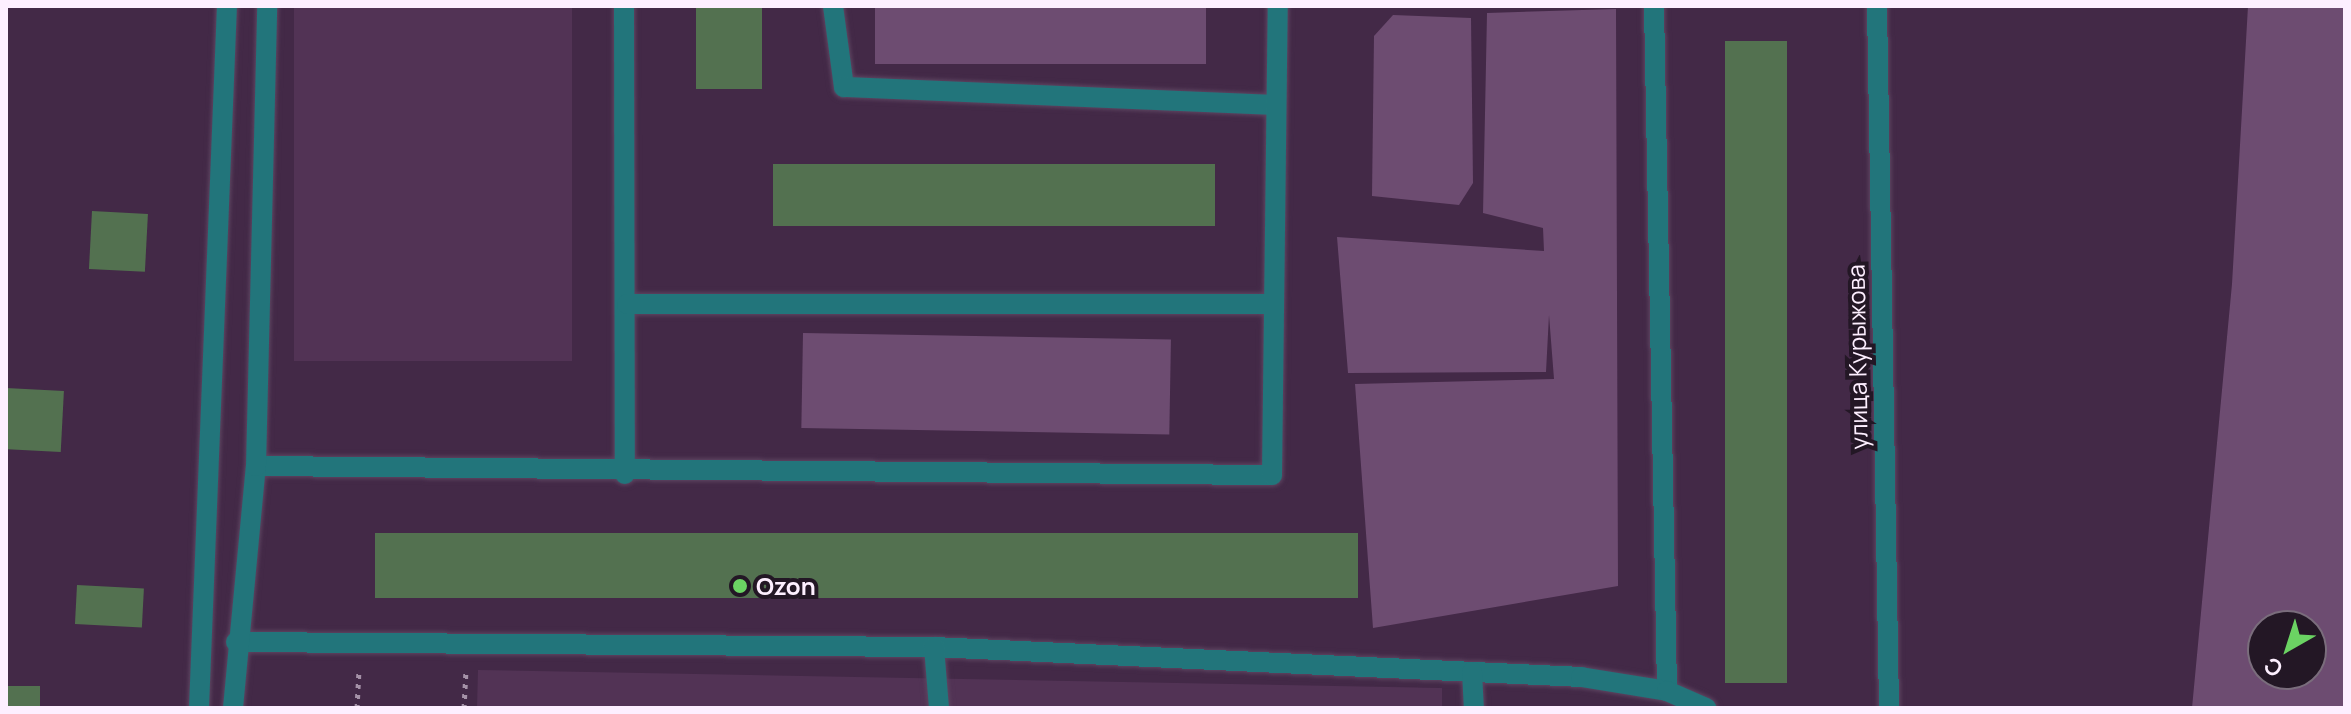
<!DOCTYPE html>
<html>
<head>
<meta charset="utf-8">
<style>
	body { margin:0 }
	#map { position:relative; width:2351px; height:714px; overflow:hidden; background:#432947; font-family:Manrope,sans-serif }
	div>[style] { position:absolute }
	.built>* { inset:0; background:#523355; transform-origin:0 0 }
	.green>* { inset:0; background:#6d4c71; transform-origin:0 0 }
	.building>* { inset:0; background:#537150; transform-origin:0 0 }
	.path>* { height:5px; margin-top:-2.5px; transform-origin:0; background:repeating-linear-gradient(90deg,#a491a7 0 4px,transparent 0 10px) }
	.roads { filter:drop-shadow(0 0 2px #5d4561) drop-shadow(0 0 2px #5d4561) }
	.service>* { height:20px; margin:-10px; padding:0 10px; transform-origin:10px; border-radius:10px; background:#22757b }
	.minor>* { height:20px; margin:-10px; padding:0 10px; transform-origin:10px; border-radius:10px; background:#22757b }
	.dots>* { width:22px; height:22px; translate:-50% -50%; box-sizing:border-box; border:4px solid #231725; border-radius:50% }
	span { translate:-50% -50%; white-space:nowrap; text-align:center; line-height:1.15; -webkit-text-stroke:8px #231725; paint-order:stroke }
	.street-label { font-size:24px; color:#fdefff }
	.poi-label { font-size:24px; color:#fdefff; font-weight:700 }
	.left { translate:0 -50%; text-align:left }
	.frame { position:absolute; inset:0; border:8px solid #fdefff; pointer-events:none }
	.north { position:absolute; left:2247px; top:610px; width:80px; height:80px; box-sizing:border-box; background:#231725; border:2px solid #7a6d7c; border-radius:50%; rotate:219deg; font-size:22px; font-weight:700; line-height:32px; text-align:center; color:#fdefff }
	.north::after { content:''; display:block; margin:auto; width:28px; height:36px; background:#6bd363; clip-path:polygon(50% 0,100% 100%,50% 72%,0 100%) }
</style>
</head>
<body>
<div id="map">
	<div class="built">
		<i style="left:294px;top:6px;width:278px;height:355px"></i>
		<i style="clip-path:polygon(478px 670px,1442px 688px,1442px 708px,477px 708px)"></i>
	</div>
	<div class="green">
		<i style="left:875px;top:6px;width:331px;height:58px"></i>
		<i style="clip-path:polygon(evenodd,2248px 6px,2345px 6px,2345px 708px,2192px 708px,2232px 284px,2248px 6px,2311px 626px,2311px 674px,2263px 674px,2263px 626px,2311px 626px)"></i>
		<i style="clip-path:polygon(1616px 9px,1618px 586px,1373px 628px,1355px 384px,1554px 379px,1549px 315px,1546px 372px,1348px 373px,1337px 237px,1544px 251px,1543px 228px,1483px 213px,1487px 13px)"></i>
		<i style="clip-path:polygon(1393px 15px,1471px 18px,1473px 183px,1459px 205px,1372px 196px,1374px 36px)"></i>
		<i style="left:803px;top:333px;width:368px;height:95px;rotate:1deg"></i>
	</div>
	<div class="building">
		<i style="left:696px;top:6px;width:66px;height:83px"></i>
		<i style="left:1725px;top:41px;width:62px;height:642px"></i>
		<i style="left:1215px;top:164px;width:62px;height:442px;rotate:90deg"></i>
		<i style="left:92px;top:211px;width:56px;height:58px;rotate:3deg"></i>
		<i style="left:6px;top:388px;width:58px;height:61px;rotate:3deg"></i>
		<i style="left:1358px;top:533px;width:65px;height:983px;rotate:90deg"></i>
		<i style="left:77px;top:585px;width:67px;height:39px;rotate:3deg"></i>
		<i style="left:6px;top:686px;width:34px;height:22px"></i>
	</div>
	<div class="path">
		<i style="left:357px;top:708px;width:39px;rotate:-87deg"></i>
		<i style="left:464px;top:708px;width:39px;rotate:-87deg"></i>
	</div>
	<div class="roads">
		<div class="service">
			<i style="left:624px;top:6px;width:468px;rotate:89.9deg"></i>
			<i style="left:833px;top:6px;width:82px;rotate:82.3deg"></i>
			<i style="left:844px;top:87px;width:428px;rotate:2.4deg"></i>
			<i style="left:1654px;top:6px;width:685px;rotate:88.91deg"></i>
			<i style="left:627px;top:304px;width:643px"></i>
			<i style="left:256px;top:466px;width:1016px;rotate:0.51deg"></i>
			<i style="left:1272px;top:475px;width:469px;rotate:-89.3deg"></i>
			<i style="left:236px;top:642px;width:698px;rotate:0.41deg"></i>
			<i style="left:934px;top:647px;width:648px;rotate:2.65deg"></i>
			<i style="left:1581px;top:677px;width:87px;rotate:9.2deg"></i>
			<i style="left:1667px;top:691px;width:43px;rotate:23.6deg"></i>
			<i style="left:934px;top:647px;width:61px;rotate:85.3deg"></i>
			<i style="left:1472px;top:672px;width:36px;rotate:87deg"></i>
			<i style="left:199px;top:708px;width:703px;rotate:-87.72deg"></i>
			<i style="left:233px;top:708px;width:243px;rotate:-84.6deg"></i>
			<i style="left:256px;top:466px;width:460px;rotate:-88.6deg"></i>
		</div>
		<div class="minor">
			<i style="left:1877px;top:6px;width:702px;rotate:89.02deg"></i>
		</div>
	</div>
	<div class="dots">
		<i style="left:740px;top:586px;background:#6bd363"></i>
	</div>
	<div class="street-label">
		<span style="left:1857px;top:357px;rotate:-91deg">улица Курыжова</span>
	</div>
	<div class="poi-label">
		<span class="left" style="left:756px;top:586px">Ozon</span>
	</div>
	<div class="frame"></div>
	<div class="north">С</div>
</div>
</body>
</html>
